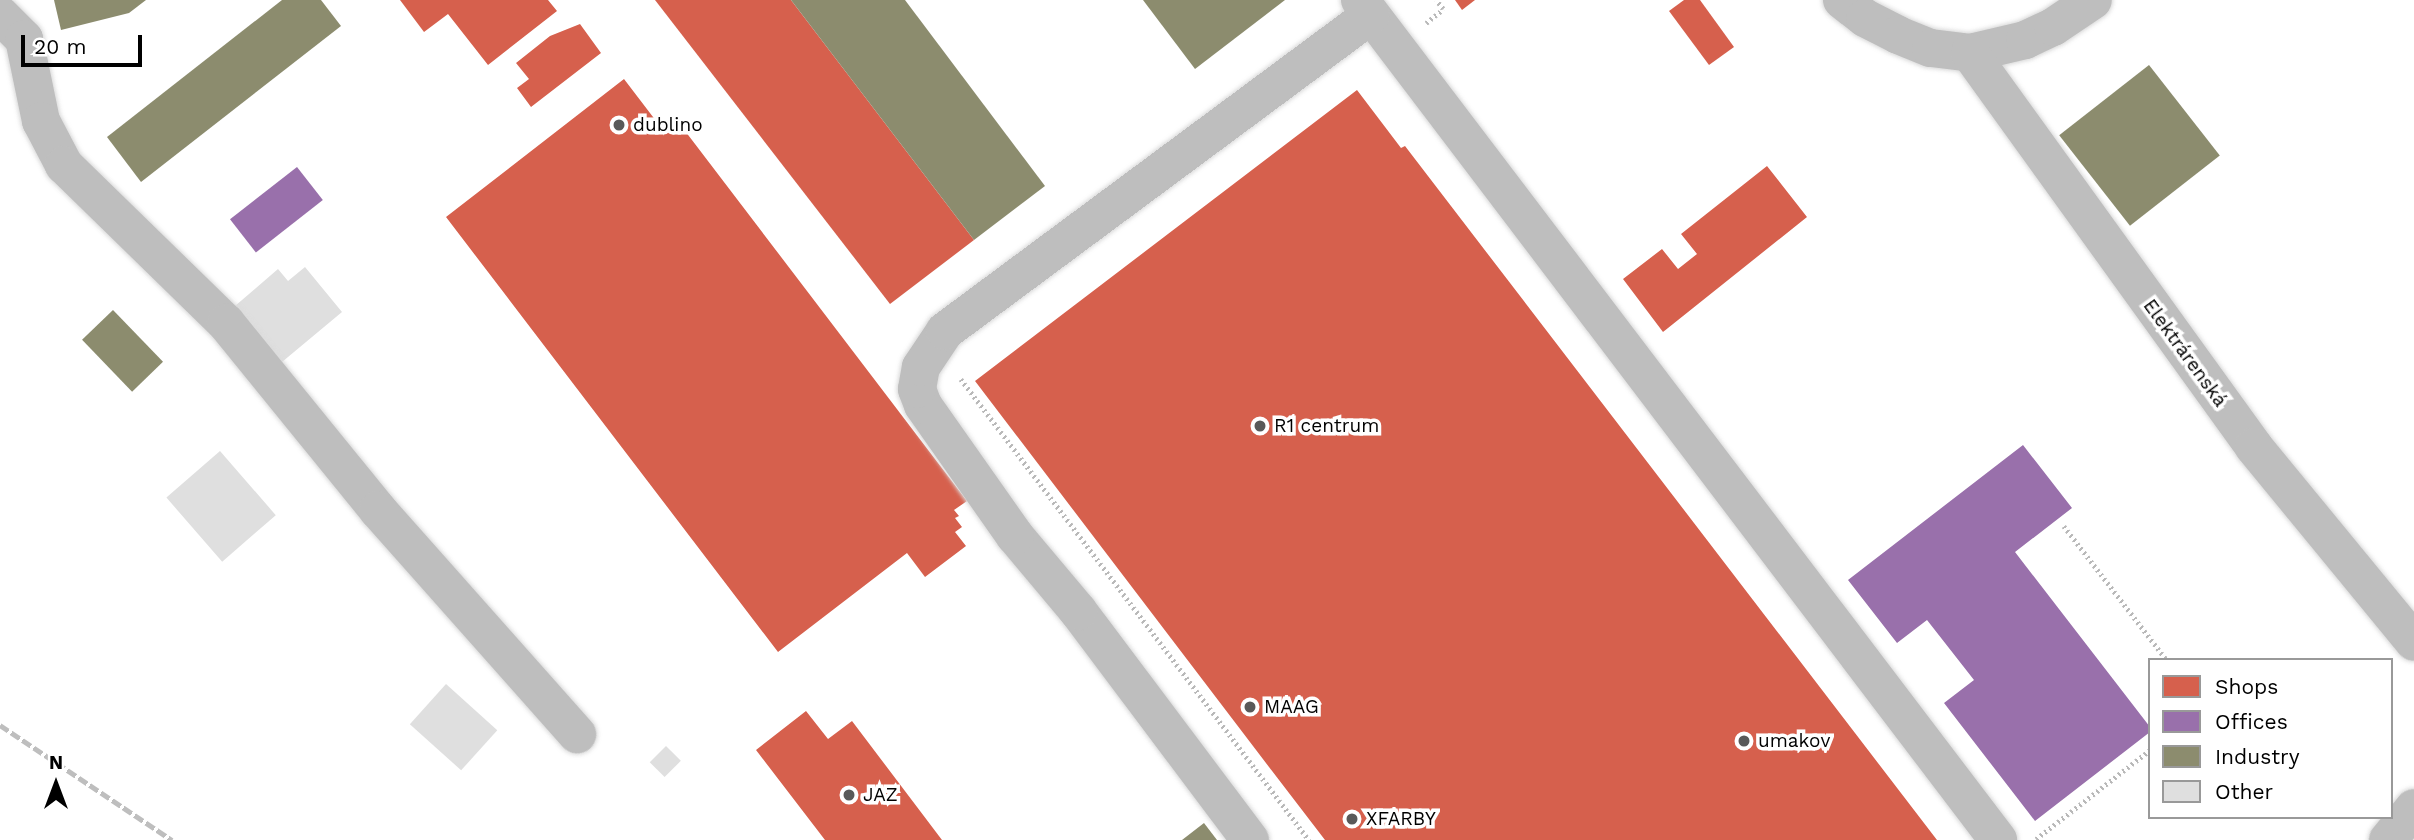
<!DOCTYPE html>
<html>
<head>
<meta charset="utf-8">
<style>
	body { margin:0 }
	#map { position:relative; width:2414px; height:840px; overflow:hidden; background:#fff; font-family:"Work Sans",sans-serif }
	div>[style] { position:absolute }
	.shops>* { inset:0; background:#d6604d }
	.offices>* { inset:0; background:#9970ab; transform-origin:0 0 }
	.industry>* { inset:0; background:#8c8c6e; transform-origin:0 0 }
	.building>* { inset:0; background:#dfdfdf; transform-origin:0 0 }
	.path>* { height:4.5px; margin-top:-2.25px; transform-origin:0; background:repeating-linear-gradient(90deg,#b9b9b9 0 2px,transparent 0 5.5px) }
	.roads { filter:drop-shadow(0 0 2px #dbdbdb) drop-shadow(0 0 2px #dbdbdb) }
	.minor>* { height:38px; margin:-19px; padding:0 19px; transform-origin:19px; border-radius:19px; background:#bebebe }
	.major>* { height:38px; margin:-19px; padding:0 19px; transform-origin:19px; border-radius:19px; background:#bebebe }
	.rail>* { height:5px; margin-top:-2.5px; transform-origin:0; background:repeating-linear-gradient(90deg,#bebebe 0 10px,transparent 0 13.5px) }
	.dots>* { width:19px; height:19px; translate:-50% -50%; box-sizing:border-box; border:4px solid #fff; border-radius:50% }
	span { translate:-50% -50%; white-space:nowrap; text-align:center; line-height:1.15; -webkit-text-stroke:7px #fff; paint-order:stroke }
	.poi-label { font-size:19px; color:#000 }
	.left { translate:0 -50%; text-align:left }
	.street-label { font-size:19px; color:#000 }
	.legend { position:absolute; left:2148px; top:658px; width:245px; height:161px; box-sizing:border-box; background:#fff; border:2px solid #999; margin:0; padding:9px 12px; list-style:none; font-size:21px; color:#000 }
	.legend li { display:flex; align-items:center; gap:14px; height:35px }
	.legend b { width:35px; border:2px solid #999 }
	.north { position:absolute; left:21px; top:749px; width:70px; height:70px; -webkit-text-stroke:5px #fff; paint-order:stroke; rotate:0deg; font-size:19px; font-weight:700; line-height:28px; text-align:center; color:#000 }
	.north::after { content:''; display:block; margin:auto; width:24px; height:32px; background:#000; clip-path:polygon(50% 0,100% 100%,50% 72%,0 100%) }
	.scale { position:absolute; left:21px; top:35px; width:121px; height:32px; box-sizing:border-box; border:4px solid #000; border-top:0; padding-left:9px; font-size:21px; line-height:24px; white-space:nowrap; color:#000; -webkit-text-stroke:5px #fff; paint-order:stroke }
</style>
</head>
<body>
<div id="map">
	<div class="shops">
		<i style="clip-path:polygon(400px 0,548px 0,557px 11px,488px 65px,448px 14px,424px 32px)"></i>
		<i style="clip-path:polygon(655px 0,791px 0,974px 240px,890px 304px)"></i>
		<i style="clip-path:polygon(1455px 0,1475px 0,1462px 10px)"></i>
		<i style="clip-path:polygon(1684px 0,1700px 0,1734px 47px,1709px 65px,1669px 11px)"></i>
		<i style="clip-path:polygon(580px 24px,601px 53px,531px 107px,517px 88px,529px 79px,516px 63px,550px 36px)"></i>
		<i style="clip-path:polygon(624px 79px,666px 134px,679px 123px,967px 501px,954px 510px,959px 516px,955px 518px,962px 527px,955px 532px,966px 546px,925px 577px,907px 553px,778px 652px,446px 217px)"></i>
		<i style="clip-path:polygon(1357px 90px,1401px 148px,1405px 146px,1937px 840px,1325px 840px,1269px 767px,975px 381px)"></i>
		<i style="clip-path:polygon(1767px 166px,1807px 217px,1663px 332px,1623px 279px,1662px 249px,1678px 269px,1697px 254px,1681px 234px)"></i>
		<i style="clip-path:polygon(806px 711px,828px 739px,852px 721px,942px 840px,825px 840px,756px 750px)"></i>
	</div>
	<div class="offices">
		<i style="left:297px;top:167px;width:42px;height:85px;rotate:52deg"></i>
		<i style="clip-path:polygon(2023px 445px,2072px 508px,2015px 552px,2150px 727px,2150px 732px,2035px 821px,1944px 703px,1974px 680px,1927px 620px,1897px 643px,1848px 580px)"></i>
	</div>
	<div class="industry">
		<i style="clip-path:polygon(54px 0,146px 0,129px 13px,61px 30px)"></i>
		<i style="clip-path:polygon(282px 0,321px 0,341px 26px,141px 182px,107px 137px)"></i>
		<i style="clip-path:polygon(791px 0,905px 0,1045px 186px,974px 240px)"></i>
		<i style="clip-path:polygon(1143px 0,1285px 0,1195px 69px)"></i>
		<i style="left:2149px;top:65px;width:115px;height:114px;rotate:52deg"></i>
		<i style="left:113px;top:310px;width:72px;height:43px;rotate:46deg"></i>
		<i style="clip-path:polygon(1204px 823px,1217px 840px,1182px 840px)"></i>
	</div>
	<div class="building">
		<i style="clip-path:polygon(305px 267px,342px 312px,282px 362px,235px 306px,278px 269px,288px 281px)"></i>
		<i style="left:220px;top:451px;width:85px;height:71px;rotate:49deg"></i>
		<i style="left:446px;top:684px;width:69px;height:54px;rotate:42deg"></i>
		<i style="left:666px;top:746px;width:21px;height:23px;rotate:45deg"></i>
	</div>
	<div class="path">
		<i style="left:1426px;top:23px;width:22px;rotate:-39deg"></i>
		<i style="left:1443px;top:9px;width:11px;rotate:-128deg"></i>
		<i style="left:961px;top:379px;width:578px;rotate:52.95deg"></i>
		<i style="left:2064px;top:526px;width:169px;rotate:52.5deg"></i>
		<i style="left:2036px;top:839px;width:145px;rotate:-38deg"></i>
	</div>
	<div class="roads">
		<div class="minor">
			<i style="left:1360px;top:0;width:1055px;rotate:52.78deg"></i>
			<i style="left:1842px;top:0;width:29px;rotate:38deg"></i>
			<i style="left:1865px;top:18px;width:37px;rotate:27deg"></i>
			<i style="left:1898px;top:35px;width:35px;rotate:22deg"></i>
			<i style="left:1931px;top:48px;width:39px;rotate:7deg"></i>
			<i style="left:1970px;top:53px;width:57px;rotate:-13.3deg"></i>
			<i style="left:2025px;top:40px;width:31px;rotate:-25deg"></i>
			<i style="left:2053px;top:27px;width:48px;rotate:-34deg"></i>
			<i style="left:0;top:15px;width:34px;rotate:45deg"></i>
			<i style="left:24px;top:39px;width:84px;rotate:78.3deg"></i>
			<i style="left:41px;top:121px;width:50px;rotate:62.4deg"></i>
			<i style="left:64px;top:165px;width:226px;rotate:44.3deg"></i>
			<i style="left:226px;top:323px;width:241px;rotate:50.9deg"></i>
			<i style="left:378px;top:510px;width:300px;rotate:48.4deg"></i>
			<i style="left:1970px;top:53px;width:486px;rotate:54.2deg"></i>
			<i style="left:2254px;top:447px;width:252px;rotate:50.6deg"></i>
			<i style="left:1250px;top:840px;width:286px;rotate:-126.9deg"></i>
			<i style="left:1078px;top:611px;width:98px;rotate:-130deg"></i>
			<i style="left:1015px;top:536px;width:160px;rotate:-125.1deg"></i>
			<i style="left:923px;top:405px;width:17px;rotate:-111deg"></i>
			<i style="left:917px;top:389px;width:22px;rotate:-80deg"></i>
			<i style="left:921px;top:367px;width:43px;rotate:-56.3deg"></i>
			<i style="left:945px;top:331px;width:530px;rotate:-36.57deg"></i>
		</div>
		<div class="major">
			<i style="left:2388px;top:840px;width:41px;rotate:-50.9deg"></i>
		</div>
	</div>
	<div class="rail">
		<i style="left:0;top:725px;width:207px;rotate:33.8deg"></i>
	</div>
	<div class="dots">
		<i style="left:619px;top:125px;background:#595959"></i>
		<i style="left:1260px;top:426px;background:#595959"></i>
		<i style="left:1250px;top:707px;background:#595959"></i>
		<i style="left:1744px;top:741px;background:#595959"></i>
		<i style="left:849px;top:795px;background:#595959"></i>
		<i style="left:1352px;top:819px;background:#595959"></i>
	</div>
	<div class="poi-label">
		<span class="left" style="left:633px;top:125px">dublino</span>
		<span class="left" style="left:1274px;top:426px">R1 centrum</span>
		<span class="left" style="left:1264px;top:707px">MAAG</span>
		<span class="left" style="left:1758px;top:741px">umakov</span>
		<span class="left" style="left:863px;top:795px">JAZ</span>
		<span class="left" style="left:1366px;top:819px">XFARBY</span>
	</div>
	<div class="street-label">
		<span style="left:2185px;top:353px;rotate:54deg">Elektrárenská</span>
	</div>
	<ul class="legend">
	<li><b style="height:19px;background:#d6604d"></b>Shops</li>
	<li><b style="height:19px;background:#9970ab"></b>Offices</li>
	<li><b style="height:19px;background:#8c8c6e"></b>Industry</li>
	<li><b style="height:19px;background:#dfdfdf"></b>Other</li>
	</ul>
	<div class="north">N</div>
	<div class="scale">20 m</div>
</div>
</body>
</html>
